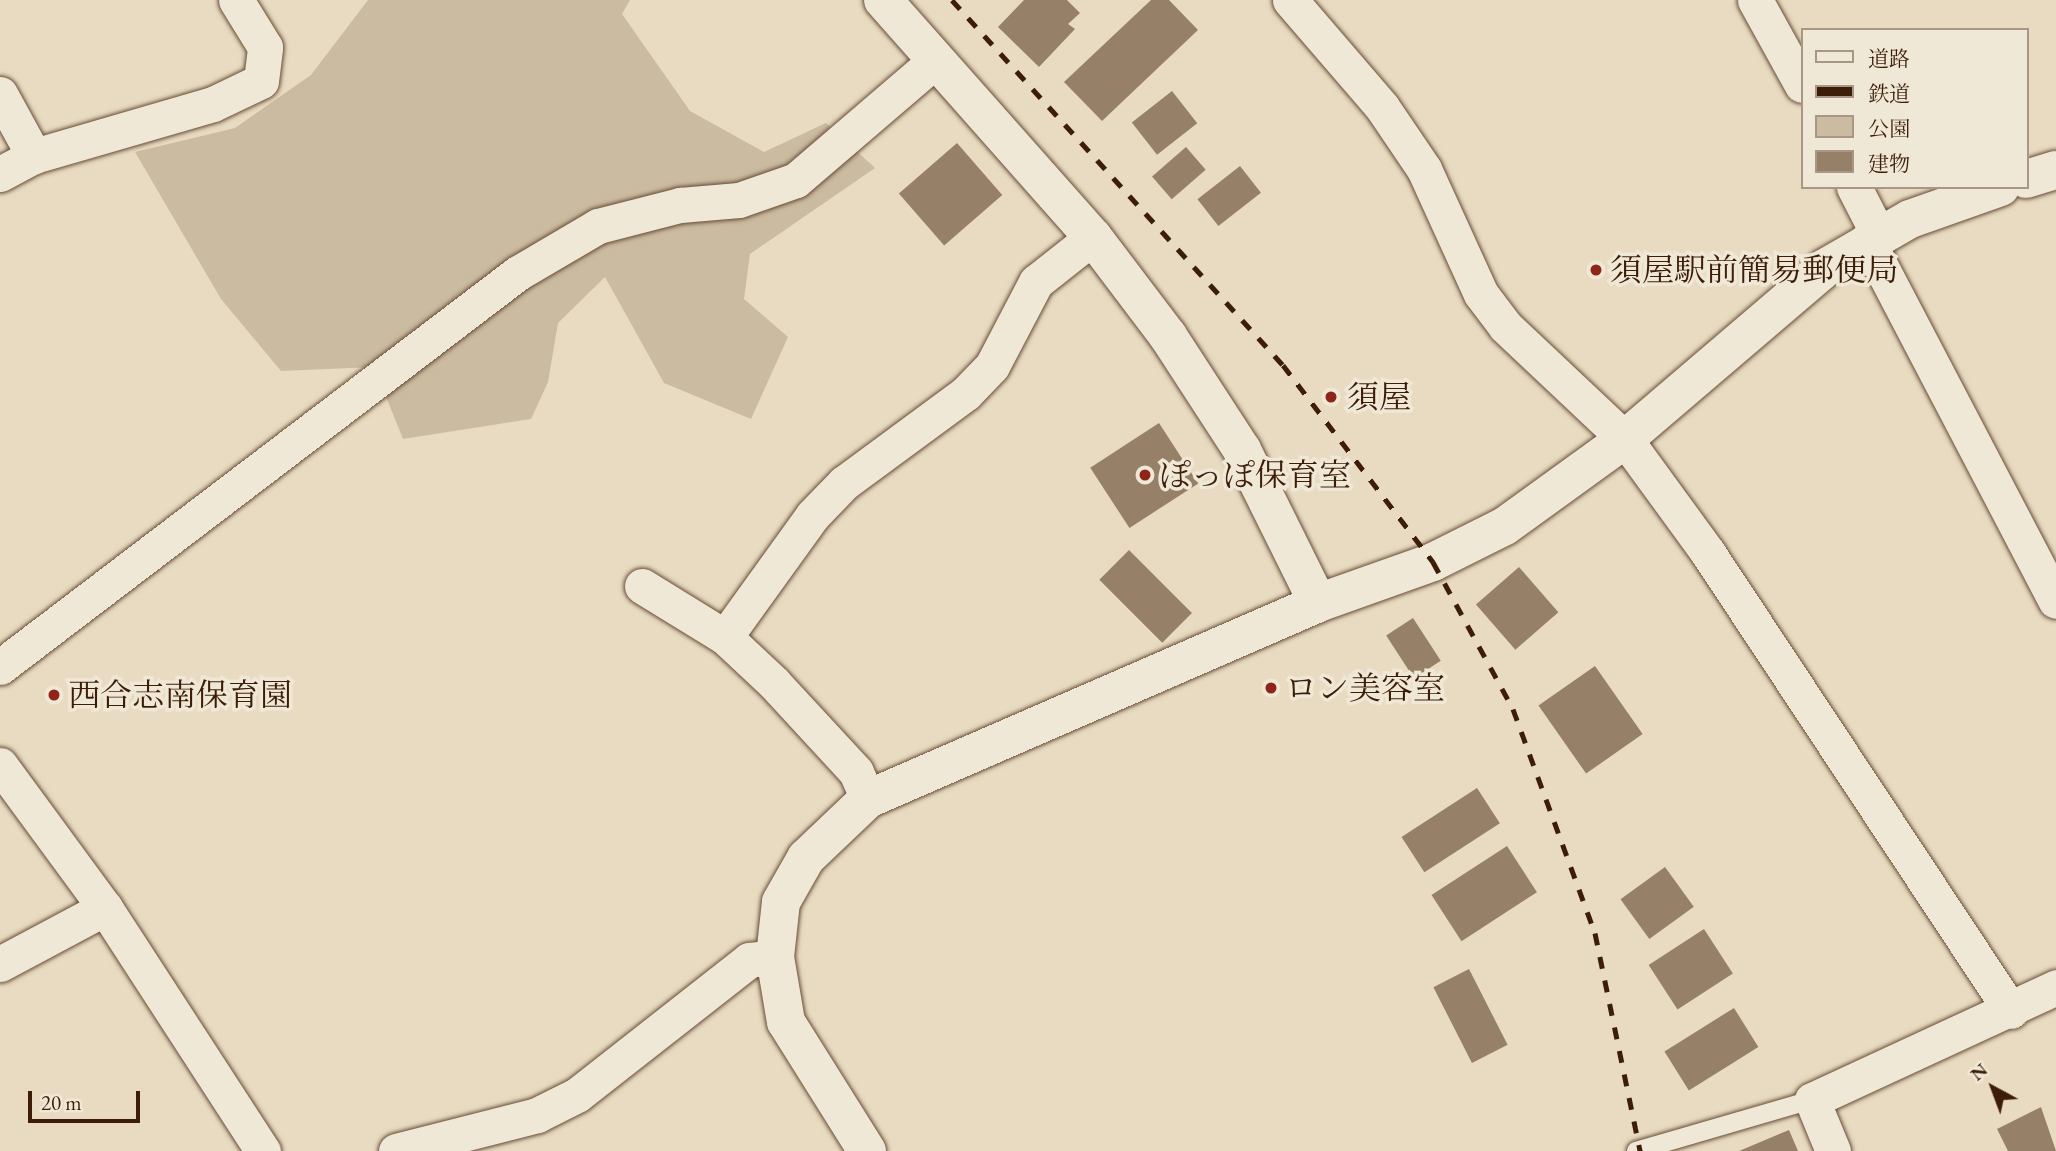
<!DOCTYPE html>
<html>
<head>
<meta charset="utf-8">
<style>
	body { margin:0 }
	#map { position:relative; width:2056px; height:1151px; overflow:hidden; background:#e8dbc1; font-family:"EB Garamond","Noto Serif JP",serif }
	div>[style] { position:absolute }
	.green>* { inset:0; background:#cbbba1 }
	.building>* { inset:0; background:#968068; transform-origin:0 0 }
	.roads { filter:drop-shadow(0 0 2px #684c36) drop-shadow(0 0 2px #684c36) }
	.lane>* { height:18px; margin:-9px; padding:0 9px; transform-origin:9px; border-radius:9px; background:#f0e8d7 }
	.street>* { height:35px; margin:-17.5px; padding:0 17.5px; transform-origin:17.5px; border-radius:17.5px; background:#f0e8d7 }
	.secondary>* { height:38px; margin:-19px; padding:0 19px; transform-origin:19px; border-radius:19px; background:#f0e8d7 }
	.rail>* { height:5px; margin-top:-2.5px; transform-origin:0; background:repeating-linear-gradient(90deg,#3d1d07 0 12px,transparent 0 24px) }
	.dots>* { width:19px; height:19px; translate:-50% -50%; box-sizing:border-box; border:4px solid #f0e8d7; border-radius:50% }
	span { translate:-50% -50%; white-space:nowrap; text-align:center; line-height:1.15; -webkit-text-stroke:7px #f0e8d7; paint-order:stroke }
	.poi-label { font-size:32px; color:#3d1d07 }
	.left { translate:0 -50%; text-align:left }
	.legend { position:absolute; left:1801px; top:28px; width:228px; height:161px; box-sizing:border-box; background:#f0e8d7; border:2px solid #a89784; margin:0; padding:9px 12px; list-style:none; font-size:21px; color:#3d1d07 }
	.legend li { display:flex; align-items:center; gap:14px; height:35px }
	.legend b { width:35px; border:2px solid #a89784 }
	.north { position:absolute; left:1958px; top:1053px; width:70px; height:70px; -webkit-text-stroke:5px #f0e8d7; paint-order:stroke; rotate:319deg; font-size:19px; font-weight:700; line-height:28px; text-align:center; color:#3d1d07 }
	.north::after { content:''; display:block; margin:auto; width:24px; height:32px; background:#3d1d07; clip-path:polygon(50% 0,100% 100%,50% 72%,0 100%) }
	.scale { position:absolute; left:28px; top:1091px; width:112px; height:32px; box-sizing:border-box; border:4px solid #3d1d07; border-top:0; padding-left:9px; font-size:21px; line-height:24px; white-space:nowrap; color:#3d1d07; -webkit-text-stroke:5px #f0e8d7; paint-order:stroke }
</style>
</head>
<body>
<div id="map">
	<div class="green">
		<i style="clip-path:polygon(368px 0,630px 0,622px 14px,690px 111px,764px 152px,826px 123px,875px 168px,750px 254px,744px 299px,788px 337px,751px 419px,664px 383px,605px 277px,558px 323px,548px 382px,531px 419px,403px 439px,374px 367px,281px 371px,221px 299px,135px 152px,235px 128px,311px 75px)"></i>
	</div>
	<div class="building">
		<i style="clip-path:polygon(1024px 0,1067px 0,1080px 13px,1068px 24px,1075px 29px,1039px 67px,998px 27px)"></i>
		<i style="clip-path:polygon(1151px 0,1169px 0,1198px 30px,1102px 121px,1064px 82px)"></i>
		<i style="left:1172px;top:91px;width:41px;height:51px;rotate:52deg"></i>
		<i style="left:957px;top:143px;width:69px;height:77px;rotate:49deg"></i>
		<i style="left:1186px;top:147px;width:30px;height:45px;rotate:49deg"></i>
		<i style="left:1240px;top:166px;width:34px;height:54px;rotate:52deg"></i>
		<i style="left:1159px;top:423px;width:72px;height:82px;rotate:57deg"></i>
		<i style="left:1129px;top:550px;width:89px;height:42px;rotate:45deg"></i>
		<i style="left:1519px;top:567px;width:60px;height:57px;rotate:49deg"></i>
		<i style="left:1413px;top:618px;width:51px;height:32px;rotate:57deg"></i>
		<i style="left:1595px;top:666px;width:83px;height:69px;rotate:55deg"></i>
		<i style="left:1477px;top:788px;width:42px;height:90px;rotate:57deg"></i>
		<i style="left:1507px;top:846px;width:55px;height:90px;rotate:57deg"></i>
		<i style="left:1665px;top:867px;width:49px;height:55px;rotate:54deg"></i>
		<i style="left:1704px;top:929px;width:53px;height:66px;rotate:57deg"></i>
		<i style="left:1469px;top:969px;width:85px;height:40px;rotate:63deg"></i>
		<i style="left:1734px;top:1008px;width:46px;height:82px;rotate:58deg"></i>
		<i style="clip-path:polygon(2041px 1107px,2056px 1151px,2008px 1151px,1997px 1129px)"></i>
		<i style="clip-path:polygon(1789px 1130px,1798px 1151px,1739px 1151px)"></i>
	</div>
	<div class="roads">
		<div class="lane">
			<i style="left:1636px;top:1151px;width:183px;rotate:-16.2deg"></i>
		</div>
		<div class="street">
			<i style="left:1290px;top:0;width:141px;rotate:49.3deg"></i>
			<i style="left:1382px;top:107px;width:75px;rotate:55.9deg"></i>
			<i style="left:1424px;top:169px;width:137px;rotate:65.5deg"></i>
			<i style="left:1481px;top:294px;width:41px;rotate:52.9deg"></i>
			<i style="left:1506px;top:327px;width:163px;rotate:43.3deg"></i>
			<i style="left:1625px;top:439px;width:141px;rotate:53.9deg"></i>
			<i style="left:1708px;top:553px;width:549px;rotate:56.51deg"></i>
			<i style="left:1755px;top:0;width:97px;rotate:61.1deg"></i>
			<i style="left:0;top:94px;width:71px;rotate:61.3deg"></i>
			<i style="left:0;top:174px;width:38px;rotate:-28deg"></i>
			<i style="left:34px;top:156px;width:186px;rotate:-16.2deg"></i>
			<i style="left:213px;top:104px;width:53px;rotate:-25.6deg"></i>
			<i style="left:261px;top:81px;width:34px;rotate:-83deg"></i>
			<i style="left:265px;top:47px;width:55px;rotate:-121.7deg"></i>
			<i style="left:1854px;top:187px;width:53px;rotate:62.9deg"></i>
			<i style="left:1867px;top:240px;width:407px;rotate:62.4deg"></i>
			<i style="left:642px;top:586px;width:97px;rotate:31.6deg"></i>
			<i style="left:725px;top:637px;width:67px;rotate:43.2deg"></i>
			<i style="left:774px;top:683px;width:121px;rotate:47.3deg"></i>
			<i style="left:856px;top:772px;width:30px;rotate:66deg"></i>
			<i style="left:725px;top:637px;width:150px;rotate:-54.2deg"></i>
			<i style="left:813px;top:515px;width:45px;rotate:-45.9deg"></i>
			<i style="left:844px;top:483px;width:152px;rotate:-36.4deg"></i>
			<i style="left:966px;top:393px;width:37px;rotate:-46deg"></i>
			<i style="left:992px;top:366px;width:95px;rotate:-62.4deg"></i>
			<i style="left:1036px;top:282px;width:73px;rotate:-38.3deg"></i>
			<i style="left:0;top:667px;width:651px;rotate:-37.26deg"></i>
			<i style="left:518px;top:273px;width:93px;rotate:-30.4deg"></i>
			<i style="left:598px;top:226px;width:85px;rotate:-14.4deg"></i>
			<i style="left:680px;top:205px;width:59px;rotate:-4.8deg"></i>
			<i style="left:739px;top:200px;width:60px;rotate:-19.3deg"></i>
			<i style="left:796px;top:180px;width:184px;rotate:-40.6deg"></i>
			<i style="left:0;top:765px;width:177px;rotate:53.7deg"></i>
			<i style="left:105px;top:908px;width:290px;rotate:57deg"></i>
			<i style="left:0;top:964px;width:119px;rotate:-28.1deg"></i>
			<i style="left:396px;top:1151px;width:146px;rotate:-14.3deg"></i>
			<i style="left:537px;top:1115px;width:45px;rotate:-26.6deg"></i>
			<i style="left:577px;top:1095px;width:219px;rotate:-38.1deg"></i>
			<i style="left:749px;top:960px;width:26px;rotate:-7deg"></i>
			<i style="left:1833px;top:1151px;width:55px;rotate:-112.4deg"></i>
			<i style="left:1812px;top:1100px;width:269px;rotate:-24.8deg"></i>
		</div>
		<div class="secondary">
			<i style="left:883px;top:0;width:317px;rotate:48.5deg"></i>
			<i style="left:1093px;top:237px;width:124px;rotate:52.9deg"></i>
			<i style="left:1168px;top:336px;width:136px;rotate:57deg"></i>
			<i style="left:1242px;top:450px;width:171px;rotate:63.6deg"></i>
			<i style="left:2026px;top:179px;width:31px;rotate:-17deg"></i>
			<i style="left:867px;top:1151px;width:152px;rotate:-122.1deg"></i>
			<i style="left:786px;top:1022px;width:66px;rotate:-99.6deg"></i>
			<i style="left:775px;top:957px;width:55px;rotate:-83.8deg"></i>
			<i style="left:781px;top:902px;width:51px;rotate:-60.4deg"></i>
			<i style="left:806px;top:858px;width:86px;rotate:-43.6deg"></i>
			<i style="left:868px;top:799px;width:491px;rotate:-23.5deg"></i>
			<i style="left:1318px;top:603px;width:122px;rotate:-19.6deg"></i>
			<i style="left:1433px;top:562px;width:80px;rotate:-26.6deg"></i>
			<i style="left:1505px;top:526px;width:148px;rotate:-35.9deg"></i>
			<i style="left:1625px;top:439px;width:263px;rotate:-40.5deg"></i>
			<i style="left:1825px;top:268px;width:98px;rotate:-30deg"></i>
			<i style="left:1910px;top:219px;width:96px;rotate:-19.4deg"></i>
		</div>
	</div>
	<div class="rail">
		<i style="left:952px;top:0;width:493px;rotate:47.8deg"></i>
		<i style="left:1283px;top:365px;width:248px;rotate:52.7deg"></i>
		<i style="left:1433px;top:562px;width:167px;rotate:61.4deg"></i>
		<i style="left:1513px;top:709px;width:239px;rotate:69.9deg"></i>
		<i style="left:1595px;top:933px;width:223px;rotate:78.3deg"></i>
	</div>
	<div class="dots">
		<i style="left:1596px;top:270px;background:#8f2418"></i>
		<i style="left:1331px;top:397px;background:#8f2418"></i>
		<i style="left:1145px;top:475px;background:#8f2418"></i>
		<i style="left:1271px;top:688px;background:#8f2418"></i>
		<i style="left:54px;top:695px;background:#8f2418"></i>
	</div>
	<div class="poi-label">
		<span class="left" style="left:1610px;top:270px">須屋駅前簡易郵便局</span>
		<span class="left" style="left:1347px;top:397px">須屋</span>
		<span class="left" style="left:1159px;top:475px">ぽっぽ保育室</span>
		<span class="left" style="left:1285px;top:688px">ロン美容室</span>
		<span class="left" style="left:68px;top:695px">西合志南保育園</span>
	</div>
	<ul class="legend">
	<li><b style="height:9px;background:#f0e8d7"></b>道路</li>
	<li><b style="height:9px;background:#3d1d07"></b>鉄道</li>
	<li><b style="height:19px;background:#cbbba1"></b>公園</li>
	<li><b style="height:19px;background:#968068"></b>建物</li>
	</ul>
	<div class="north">N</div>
	<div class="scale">20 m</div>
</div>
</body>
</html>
